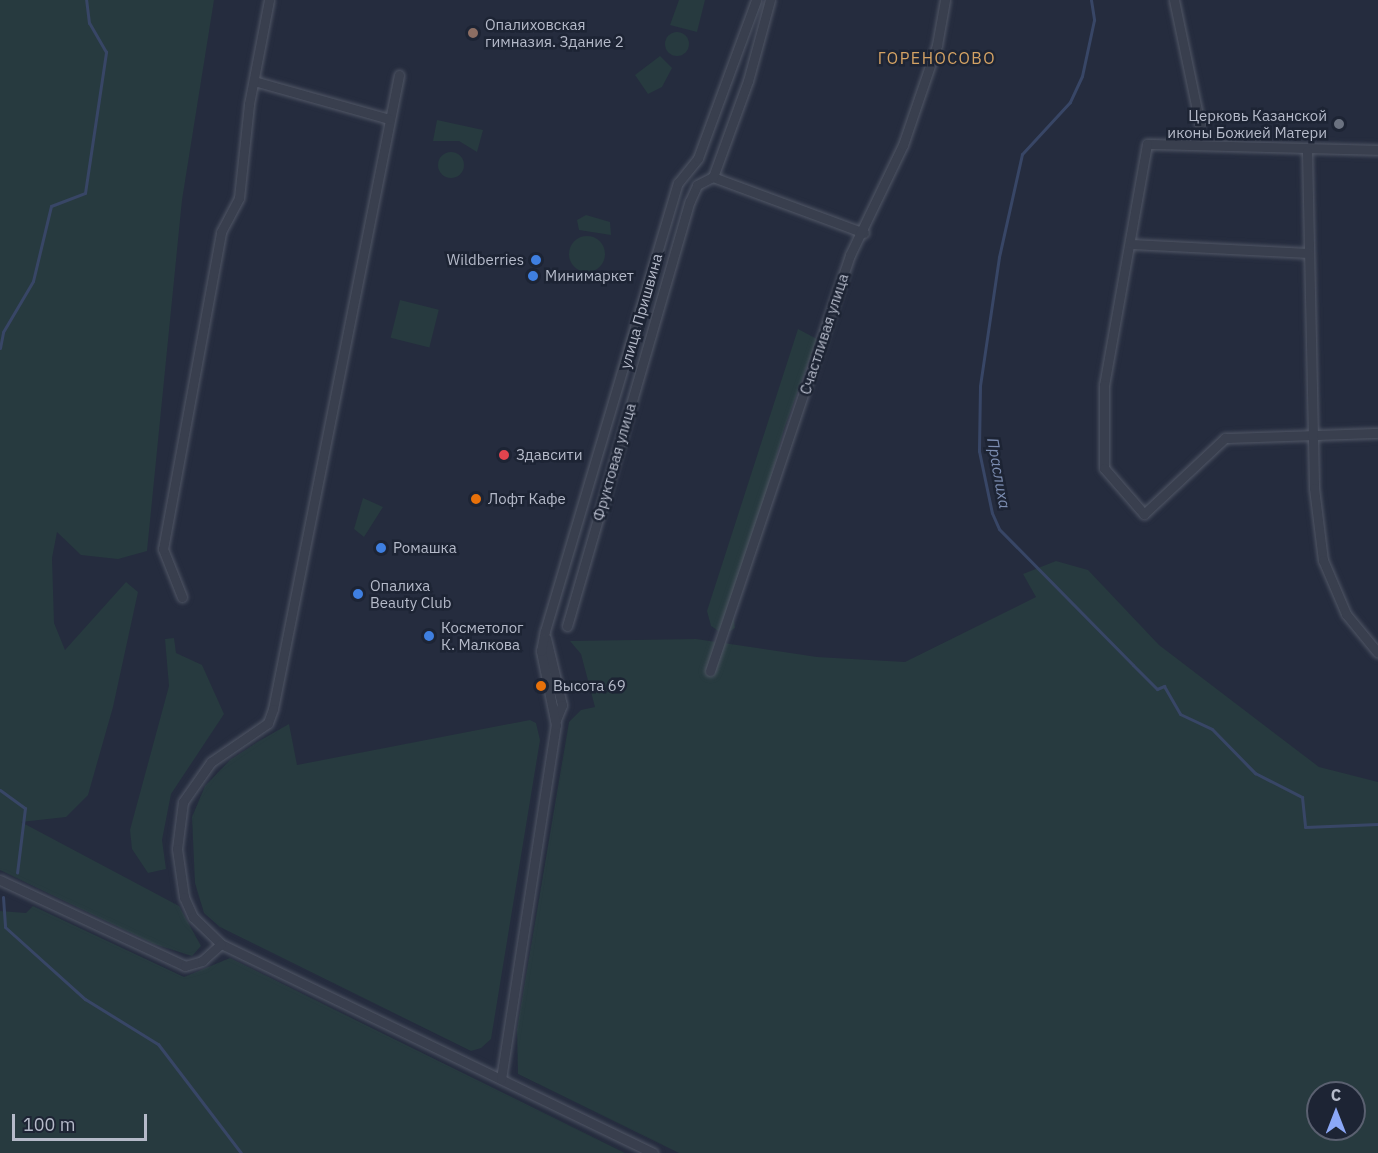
<!DOCTYPE html>
<html>
<head>
<meta charset="utf-8">
<style>
	body { margin:0 }
	#map { position:relative; width:1378px; height:1153px; overflow:hidden; background:#252c3e; font-family:"IBM Plex Sans",sans-serif }
	div>[style] { position:absolute }
	.green>* { inset:0; background:#273a3f; transform-origin:0 0 }
	.round { border-radius:50% }
	.stream>* { height:3px; margin:-1.5px; padding:0 1.5px; transform-origin:1.5px; border-radius:1.5px; background:#384666 }
	.roads { filter:drop-shadow(0 0 2px #515766) drop-shadow(0 0 2px #515766) }
	.minor>* { height:9px; margin:-4.5px; padding:0 4.5px; transform-origin:4.5px; border-radius:4.5px; background:#393f4e }
	.dots>* { width:16px; height:16px; translate:-50% -50%; box-sizing:border-box; border:3px solid #1d2434; border-radius:50% }
	span { translate:-50% -50%; white-space:nowrap; text-align:center; line-height:1.15; -webkit-text-stroke:5px #1d2434; paint-order:stroke }
	.poi-label { font-size:15px; color:#b5bac9 }
	.left { translate:0 -50%; text-align:left }
	.right { translate:-100% -50%; text-align:right }
	.street-label { font-size:15px; color:#b5bac9 }
	.neighbourhood-label { font-size:16px; color:#d5a364; letter-spacing:1.5px }
	.water-label { font-size:16px; color:#7c8db1; font-style:italic }
	.north { position:absolute; left:1306px; top:1081px; width:60px; height:60px; box-sizing:border-box; background:#1d2434; border:2px solid #5a6070; border-radius:50%; rotate:0deg; font-size:16px; font-weight:700; line-height:24px; text-align:center; color:#b5bac9 }
	.north::after { content:''; display:block; margin:auto; width:21px; height:27px; background:#8ca8f7; clip-path:polygon(50% 0,100% 100%,50% 72%,0 100%) }
	.scale { position:absolute; left:12px; top:1114px; width:135px; height:27px; box-sizing:border-box; border:3px solid #b5bac9; border-top:0; padding-left:8px; font-size:18px; line-height:21px; white-space:nowrap; color:#b5bac9; -webkit-text-stroke:4px #1d2434; paint-order:stroke }
</style>
</head>
<body>
<div id="map">
	<div class="green">
		<i style="clip-path:polygon(0 0,214px 0,182px 200px,147px 551px,118px 559px,81px 555px,57px 532px,52px 558px,54px 623px,65px 650px,126px 582px,138px 592px,113px 707px,88px 795px,66px 817px,21px 822px,179px 906px,201px 946px,192px 956px,154px 944px,0 870px)"></i>
		<i style="clip-path:polygon(679px 0,705px 0,697px 32px,670px 25px)"></i>
		<i class="round" style="left:665px;top:32px;width:24px;height:24px"></i>
		<i style="clip-path:polygon(660px 56px,672px 68px,662px 87px,648px 94px,635px 75px)"></i>
		<i style="clip-path:polygon(437px 120px,483px 130px,477px 152px,459px 141px,433px 141px)"></i>
		<i class="round" style="left:438px;top:152px;width:26px;height:26px"></i>
		<i style="clip-path:polygon(586px 215px,610px 222px,611px 235px,579px 230px,577px 220px)"></i>
		<i class="round" style="left:569px;top:236px;width:36px;height:36px"></i>
		<i style="left:400px;top:300px;width:40px;height:39px;rotate:14deg"></i>
		<i style="clip-path:polygon(798px 329px,817px 339px,784px 429px,733px 615px,735px 628px,724px 635px,711px 626px,707px 611px)"></i>
		<i style="clip-path:polygon(363px 498px,383px 507px,364px 537px,354px 529px)"></i>
		<i style="clip-path:polygon(evenodd,1056px 561px,1088px 570px,1159px 645px,1319px 767px,1378px 782px,1378px 1153px,679px 1153px,518px 1074px,517px 1029px,569px 722px,581px 710px,595px 707px,581px 654px,570px 641px,696px 639px,817px 657px,905px 662px,1036px 597px,1023px 574px,1056px 561px,1318px 1093px,1354px 1093px,1354px 1129px,1318px 1129px,1318px 1093px)"></i>
		<i style="clip-path:polygon(174px 638px,176px 653px,202px 665px,224px 714px,171px 794px,162px 840px,166px 869px,148px 873px,132px 849px,130px 830px,169px 686px,165px 639px)"></i>
		<i style="clip-path:polygon(530px 720px,536px 723px,540px 740px,491px 1039px,481px 1048px,471px 1051px,220px 927px,204px 913px,195px 883px,192px 817px,205px 786px,230px 760px,259px 741px,289px 724px,297px 765px)"></i>
		<i style="clip-path:polygon(33px 906px,184px 977px,230px 958px,625px 1153px,0 1153px,0 911px,26px 913px)"></i>
	</div>
	<div class="stream">
		<i style="left:1091px;top:0;width:20px;rotate:81deg"></i>
		<i style="left:1094px;top:20px;width:57px;rotate:102.1deg"></i>
		<i style="left:1082px;top:76px;width:29px;rotate:115deg"></i>
		<i style="left:1070px;top:102px;width:71px;rotate:132.7deg"></i>
		<i style="left:1022px;top:154px;width:106px;rotate:102.6deg"></i>
		<i style="left:999px;top:257px;width:130px;rotate:98.4deg"></i>
		<i style="left:980px;top:386px;width:65px;rotate:90.9deg"></i>
		<i style="left:979px;top:451px;width:63px;rotate:78.2deg"></i>
		<i style="left:992px;top:513px;width:17px;rotate:66deg"></i>
		<i style="left:999px;top:529px;width:191px;rotate:45.4deg"></i>
		<i style="left:1133px;top:665px;width:34px;rotate:45deg"></i>
		<i style="left:1157px;top:689px;width:8px;rotate:-23deg"></i>
		<i style="left:1164px;top:686px;width:32px;rotate:60deg"></i>
		<i style="left:1180px;top:714px;width:35px;rotate:25deg"></i>
		<i style="left:1212px;top:729px;width:62px;rotate:45.7deg"></i>
		<i style="left:1255px;top:773px;width:53px;rotate:27.1deg"></i>
		<i style="left:1302px;top:797px;width:30px;rotate:84deg"></i>
		<i style="left:1305px;top:827px;width:73px;rotate:-2.4deg"></i>
		<i style="left:0;top:348px;width:16px;rotate:-79deg"></i>
		<i style="left:3px;top:332px;width:59px;rotate:-59.5deg"></i>
		<i style="left:33px;top:281px;width:77px;rotate:-76.5deg"></i>
		<i style="left:51px;top:206px;width:36px;rotate:-21deg"></i>
		<i style="left:85px;top:193px;width:143px;rotate:-81.5deg"></i>
		<i style="left:106px;top:52px;width:34px;rotate:-120deg"></i>
		<i style="left:89px;top:23px;width:23px;rotate:-97deg"></i>
		<i style="left:0;top:790px;width:31px;rotate:36deg"></i>
		<i style="left:25px;top:808px;width:65px;rotate:97deg"></i>
		<i style="left:3px;top:897px;width:30px;rotate:86deg"></i>
		<i style="left:5px;top:927px;width:108px;rotate:42deg"></i>
		<i style="left:85px;top:999px;width:86px;rotate:31.7deg"></i>
		<i style="left:158px;top:1044px;width:137px;rotate:52.7deg"></i>
	</div>
	<div class="roads">
		<div class="minor">
			<i style="left:1174px;top:0;width:127px;rotate:78.2deg"></i>
			<i style="left:399px;top:75px;width:646px;rotate:101.24deg"></i>
			<i style="left:273px;top:709px;width:15px;rotate:110deg"></i>
			<i style="left:268px;top:723px;width:69px;rotate:145.6deg"></i>
			<i style="left:211px;top:762px;width:49px;rotate:125deg"></i>
			<i style="left:183px;top:802px;width:47px;rotate:97.3deg"></i>
			<i style="left:177px;top:849px;width:49px;rotate:81.7deg"></i>
			<i style="left:184px;top:897px;width:22px;rotate:66deg"></i>
			<i style="left:193px;top:917px;width:39px;rotate:44deg"></i>
			<i style="left:221px;top:944px;width:480px;rotate:25.8deg"></i>
			<i style="left:254px;top:81px;width:140px;rotate:15.7deg"></i>
			<i style="left:1378px;top:150px;width:231px;rotate:-178.5deg"></i>
			<i style="left:1147px;top:144px;width:245px;rotate:100.1deg"></i>
			<i style="left:1104px;top:385px;width:83px;rotate:90deg"></i>
			<i style="left:1104px;top:468px;width:61px;rotate:49deg"></i>
			<i style="left:1144px;top:514px;width:111px;rotate:-43.2deg"></i>
			<i style="left:1225px;top:438px;width:153px;rotate:-1.9deg"></i>
			<i style="left:1307px;top:151px;width:337px;rotate:88.8deg"></i>
			<i style="left:1314px;top:488px;width:73px;rotate:82.9deg"></i>
			<i style="left:1323px;top:560px;width:59px;rotate:66.9deg"></i>
			<i style="left:1346px;top:614px;width:50px;rotate:50.6deg"></i>
			<i style="left:713px;top:177px;width:161px;rotate:20.3deg"></i>
			<i style="left:1131px;top:244px;width:178px;rotate:2.9deg"></i>
			<i style="left:182px;top:597px;width:52px;rotate:-111.6deg"></i>
			<i style="left:163px;top:549px;width:322px;rotate:-79.6deg"></i>
			<i style="left:221px;top:232px;width:38px;rotate:-62deg"></i>
			<i style="left:239px;top:198px;width:95px;rotate:-83.9deg"></i>
			<i style="left:249px;top:104px;width:106px;rotate:-79.1deg"></i>
			<i style="left:567px;top:626px;width:442px;rotate:-73.9deg"></i>
			<i style="left:690px;top:201px;width:17px;rotate:-66deg"></i>
			<i style="left:697px;top:185px;width:18px;rotate:-27deg"></i>
			<i style="left:713px;top:177px;width:102px;rotate:-70deg"></i>
			<i style="left:748px;top:81px;width:84px;rotate:-74.8deg"></i>
			<i style="left:546px;top:638px;width:69px;rotate:76.6deg"></i>
			<i style="left:562px;top:705px;width:16px;rotate:112deg"></i>
			<i style="left:710px;top:671px;width:439px;rotate:-71.4deg"></i>
			<i style="left:850px;top:255px;width:122px;rotate:-64.3deg"></i>
			<i style="left:903px;top:145px;width:106px;rotate:-71.2deg"></i>
			<i style="left:937px;top:45px;width:46px;rotate:-79.9deg"></i>
			<i style="left:0;top:880px;width:204px;rotate:24.9deg"></i>
			<i style="left:185px;top:966px;width:18px;rotate:-16deg"></i>
			<i style="left:202px;top:961px;width:25px;rotate:-42deg"></i>
			<i style="left:501px;top:1079px;width:358px;rotate:-81.2deg"></i>
			<i style="left:556px;top:725px;width:76px;rotate:-101.5deg"></i>
			<i style="left:541px;top:651px;width:20px;rotate:-79deg"></i>
			<i style="left:545px;top:631px;width:467px;rotate:-73.5deg"></i>
			<i style="left:678px;top:183px;width:32px;rotate:-51deg"></i>
			<i style="left:698px;top:158px;width:168px;rotate:-69.8deg"></i>
		</div>
	</div>
	<div class="dots">
		<i style="left:473px;top:33px;background:#8d6e63"></i>
		<i style="left:1339px;top:124px;background:#6b7280"></i>
		<i style="left:536px;top:260px;background:#3f7fe0"></i>
		<i style="left:533px;top:276px;background:#3f7fe0"></i>
		<i style="left:504px;top:455px;background:#e0444e"></i>
		<i style="left:476px;top:499px;background:#e8710a"></i>
		<i style="left:381px;top:548px;background:#3f7fe0"></i>
		<i style="left:358px;top:594px;background:#3f7fe0"></i>
		<i style="left:429px;top:636px;background:#3f7fe0"></i>
		<i style="left:541px;top:686px;background:#e8710a"></i>
	</div>
	<div class="poi-label">
		<span class="left" style="left:485px;top:33px">Опалиховская<br>гимназия. Здание 2</span>
		<span class="right" style="left:1327px;top:124px">Церковь Казанской<br>иконы Божией Матери</span>
		<span class="right" style="left:524px;top:260px">Wildberries</span>
		<span class="left" style="left:545px;top:276px">Минимаркет</span>
		<span class="left" style="left:516px;top:455px">Здавсити</span>
		<span class="left" style="left:488px;top:499px">Лофт Кафе</span>
		<span class="left" style="left:393px;top:548px">Ромашка</span>
		<span class="left" style="left:370px;top:594px">Опалиха<br>Beauty Club</span>
		<span class="left" style="left:441px;top:636px">Косметолог<br>К. Малкова</span>
		<span class="left" style="left:553px;top:686px">Высота 69</span>
	</div>
	<div class="street-label">
		<span style="left:641px;top:311px;rotate:-74deg">улица Пришвина</span>
		<span style="left:824px;top:334px;rotate:-72deg">Счастливая улица</span>
		<span style="left:614px;top:462px;rotate:-74deg">Фруктовая улица</span>
	</div>
	<div class="neighbourhood-label">
		<span style="left:937px;top:58px">ГОРЕНОСОВО</span>
	</div>
	<div class="water-label">
		<span style="left:999px;top:473px;rotate:80deg">Праслиха</span>
	</div>
	<div class="north">С</div>
	<div class="scale">100 m</div>
</div>
</body>
</html>
